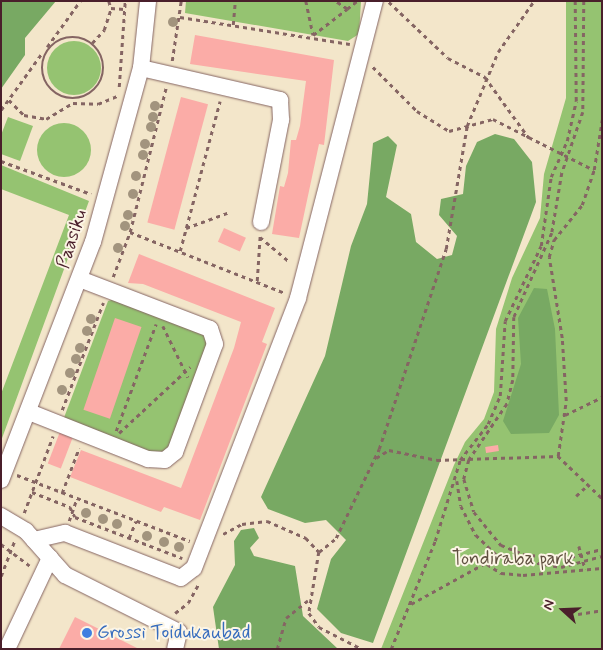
<!DOCTYPE html>
<html>
<head>
<meta charset="utf-8">
<style>
	body { margin:0 }
	#map { position:relative; width:603px; height:650px; overflow:hidden; background:#f3e6ca; font-family:Mynerve,sans-serif }
	div>[style] { position:absolute }
	.green>* { inset:0; background:#95c371 }
	.round { border-radius:50% }
	.forest>* { inset:0; background:#78a963 }
	.building>* { inset:0; background:#fbaca7; transform-origin:0 0 }
	.path>* { height:2.5px; margin-top:-1.25px; transform-origin:0; background:repeating-linear-gradient(90deg,#856563 0 4px,transparent 0 8px) }
	.path>.ring { margin:-1.25px; padding:0; box-sizing:content-box; background:none; border:2.5px solid #856563; border-radius:50% }
	.roads { filter:drop-shadow(0 0 1px #856563) drop-shadow(0 0 1px #856563) }
	.minor>* { height:16px; margin:-8px; padding:0 8px; transform-origin:8px; border-radius:8px; background:#fff }
	.trees>* { width:10px; height:10px; margin:-5px; border-radius:50%; background:#a2947e }
	.dots>* { width:14px; height:14px; translate:-50% -50%; box-sizing:border-box; border:2px solid #fcf5e5; border-radius:50% }
	span { translate:-50% -50%; white-space:nowrap; text-align:center; line-height:1.15; -webkit-text-stroke:4px #fcf5e5; paint-order:stroke }
	.street-label { font-size:19px; color:#4a1f2b }
	.park-label { font-size:19px; color:#605040 }
	.shop-label { font-size:19px; color:#366cbe }
	.left { translate:0 -50%; text-align:left }
	.frame { position:absolute; inset:0; border:2px solid #4a1f2b; pointer-events:none }
	.north { position:absolute; left:538px; top:585px; width:50px; height:50px; -webkit-text-stroke:4px #fcf5e5; paint-order:stroke; rotate:290deg; font-size:14px; font-weight:700; line-height:20px; text-align:center; color:#4a1f2b }
	.north::after { content:''; display:block; margin:auto; width:18px; height:22px; background:#4a1f2b; clip-path:polygon(50% 0,100% 100%,50% 72%,0 100%) }
</style>
</head>
<body>
<div id="map">
	<div class="green">
		<i style="clip-path:polygon(186px 1px,361px 1px,359px 34px,348px 41px,185px 13px)"></i>
		<i style="clip-path:polygon(566px 1px,602px 1px,602px 649px,381px 649px,454px 465px,465px 442px,484px 419px,494px 392px,496px 329px,512px 278px,540px 218px,544px 174px,566px 98px)"></i>
		<i class="round" style="left:47px;top:41px;width:54px;height:54px"></i>
		<i style="clip-path:polygon(8px 117px,33px 126px,20px 161px,1px 154px,1px 135px)"></i>
		<i class="round" style="left:37px;top:123px;width:54px;height:54px"></i>
		<i style="clip-path:polygon(1px 165px,89px 201px,1px 441px,1px 394px,69px 215px,1px 189px)"></i>
		<i style="clip-path:polygon(115px 299px,204px 333px,208px 344px,172px 447px,163px 454px,147px 454px,62px 423px,108px 301px)"></i>
	</div>
	<div class="forest">
		<i style="clip-path:polygon(1px 1px,56px 1px,25px 38px,25px 55px,1px 89px)"></i>
		<i style="clip-path:polygon(495px 134px,514px 139px,532px 162px,536px 202px,373px 643px,341px 633px,317px 609px,331px 559px,346px 540px,326px 520px,305px 523px,268px 509px,261px 497px,325px 356px,351px 246px,367px 204px,373px 143px,388px 136px,397px 145px,386px 197px,411px 214px,416px 242px,437px 259px,452px 255px,457px 236px,439px 215px,441px 199px,463px 194px,466px 166px,477px 142px)"></i>
		<i style="clip-path:polygon(534px 288px,547px 289px,555px 329px,559px 415px,549px 433px,511px 434px,503px 421px,521px 364px,518px 318px)"></i>
		<i style="clip-path:polygon(254px 528px,259px 538px,250px 548px,254px 556px,295px 566px,303px 616px,338px 649px,219px 649px,213px 607px,235px 565px,234px 541px,241px 530px)"></i>
	</div>
	<div class="building">
		<i style="clip-path:polygon(195px 35px,334px 60px,324px 145px,319px 144px,299px 238px,272px 234px,280px 186px,284px 187px,288px 173px,291px 140px,296px 140px,300px 126px,306px 81px,190px 64px)"></i>
		<i style="left:181px;top:97px;width:28px;height:130px;rotate:15deg"></i>
		<i style="left:224px;top:228px;width:24px;height:15px;rotate:24deg"></i>
		<i style="clip-path:polygon(139px 254px,275px 308px,262px 342px,267px 344px,200px 520px,164px 507px,161px 512px,70px 477px,81px 450px,181px 488px,234px 348px,241px 322px,143px 284px,128px 283px)"></i>
		<i style="left:115px;top:318px;width:28px;height:97px;rotate:19deg"></i>
		<i style="left:61px;top:429px;width:14px;height:37px;rotate:21deg"></i>
		<i style="left:498px;top:445px;width:6px;height:13px;rotate:81deg"></i>
		<i style="clip-path:polygon(75px 617px,139px 649px,59px 649px)"></i>
	</div>
	<div class="path">
		<i style="left:109px;top:1px;width:7px;rotate:74deg"></i>
		<i style="left:111px;top:8px;width:13px;rotate:4deg"></i>
		<i style="left:306px;top:1px;width:35px;rotate:78deg"></i>
		<i style="left:584px;top:1px;width:111px;rotate:90.5deg"></i>
		<i style="left:583px;top:112px;width:65px;rotate:109deg"></i>
		<i style="left:562px;top:173px;width:61px;rotate:99.5deg"></i>
		<i style="left:552px;top:233px;width:92px;rotate:114.3deg"></i>
		<i style="left:514px;top:317px;width:63px;rotate:90.9deg"></i>
		<i style="left:513px;top:380px;width:25px;rotate:104deg"></i>
		<i style="left:507px;top:404px;width:68px;rotate:124.2deg"></i>
		<i style="left:469px;top:460px;width:20px;rotate:105deg"></i>
		<i style="left:464px;top:479px;width:34px;rotate:73deg"></i>
		<i style="left:474px;top:512px;width:43px;rotate:50.7deg"></i>
		<i style="left:501px;top:545px;width:24px;rotate:22deg"></i>
		<i style="left:523px;top:554px;width:40px;rotate:7.1deg"></i>
		<i style="left:563px;top:559px;width:40px;rotate:-14.4deg"></i>
		<i style="left:389px;top:2px;width:81px;rotate:43.5deg"></i>
		<i style="left:448px;top:58px;width:42px;rotate:27.2deg"></i>
		<i style="left:485px;top:77px;width:75px;rotate:54.2deg"></i>
		<i style="left:347px;top:9px;width:13px;rotate:-39deg"></i>
		<i style="left:180px;top:17px;width:172px;rotate:9deg"></i>
		<i style="left:233px;top:25px;width:24px;rotate:-85deg"></i>
		<i style="left:313px;top:35px;width:43px;rotate:-37.4deg"></i>
		<i style="left:347px;top:9px;width:14px;rotate:-146deg"></i>
		<i class="ring" style="left:42px;top:37px;width:59.5px;height:59.5px"></i>
		<i style="left:92px;top:43px;width:18px;rotate:-47deg"></i>
		<i style="left:104px;top:30px;width:23px;rotate:-72deg"></i>
		<i style="left:47px;top:47px;width:57px;rotate:-54.3deg"></i>
		<i style="left:172px;top:61px;width:61px;rotate:-81.5deg"></i>
		<i style="left:373px;top:67px;width:62px;rotate:45deg"></i>
		<i style="left:417px;top:111px;width:38px;rotate:32deg"></i>
		<i style="left:449px;top:131px;width:46px;rotate:-15.3deg"></i>
		<i style="left:493px;top:119px;width:113px;rotate:26.8deg"></i>
		<i style="left:119px;top:87px;width:86px;rotate:-86deg"></i>
		<i style="left:9px;top:100px;width:21px;rotate:45deg"></i>
		<i style="left:24px;top:115px;width:22px;rotate:10deg"></i>
		<i style="left:46px;top:119px;width:31px;rotate:-31deg"></i>
		<i style="left:73px;top:103px;width:25px;rotate:2deg"></i>
		<i style="left:98px;top:104px;width:21px;rotate:-23deg"></i>
		<i style="left:1px;top:110px;width:70px;rotate:-54.3deg"></i>
		<i style="left:1px;top:161px;width:96px;rotate:20.1deg"></i>
		<i style="left:186px;top:228px;width:44px;rotate:-20.1deg"></i>
		<i style="left:130px;top:232px;width:148px;rotate:-76deg"></i>
		<i style="left:260px;top:237px;width:38px;rotate:40deg"></i>
		<i style="left:180px;top:251px;width:155px;rotate:-75.1deg"></i>
		<i style="left:113px;top:277px;width:48px;rotate:-69.3deg"></i>
		<i style="left:130px;top:232px;width:167px;rotate:21.5deg"></i>
		<i style="left:257px;top:281px;width:46px;rotate:-86.3deg"></i>
		<i style="left:163px;top:326px;width:57px;rotate:63.9deg"></i>
		<i style="left:62px;top:410px;width:115px;rotate:-69deg"></i>
		<i style="left:565px;top:415px;width:41px;rotate:-25.9deg"></i>
		<i style="left:116px;top:431px;width:114px;rotate:-69.5deg"></i>
		<i style="left:119px;top:433px;width:97px;rotate:-42.9deg"></i>
		<i style="left:558px;top:456px;width:56px;rotate:-81.7deg"></i>
		<i style="left:566px;top:401px;width:63px;rotate:-93.6deg"></i>
		<i style="left:562px;top:338px;width:82px;rotate:-99.1deg"></i>
		<i style="left:549px;top:257px;width:18px;rotate:-74deg"></i>
		<i style="left:554px;top:240px;width:45px;rotate:-51.3deg"></i>
		<i style="left:582px;top:205px;width:37px;rotate:-71deg"></i>
		<i style="left:594px;top:170px;width:51px;rotate:-80.9deg"></i>
		<i style="left:376px;top:458px;width:15px;rotate:-32deg"></i>
		<i style="left:389px;top:450px;width:49px;rotate:11.8deg"></i>
		<i style="left:437px;top:460px;width:121px;rotate:-1.9deg"></i>
		<i style="left:558px;top:456px;width:61px;rotate:43.7deg"></i>
		<i style="left:17px;top:475px;width:185px;rotate:20.9deg"></i>
		<i style="left:457px;top:481px;width:25px;rotate:81deg"></i>
		<i style="left:461px;top:506px;width:33px;rotate:63deg"></i>
		<i style="left:476px;top:535px;width:30px;rotate:44deg"></i>
		<i style="left:498px;top:556px;width:64px;rotate:9.9deg"></i>
		<i style="left:561px;top:567px;width:42px;rotate:-15deg"></i>
		<i style="left:32px;top:492px;width:41px;rotate:21.5deg"></i>
		<i style="left:70px;top:507px;width:11px;rotate:63deg"></i>
		<i style="left:75px;top:517px;width:115px;rotate:21deg"></i>
		<i style="left:62px;top:493px;width:48px;rotate:-69.3deg"></i>
		<i style="left:576px;top:496px;width:16px;rotate:-43deg"></i>
		<i style="left:24px;top:513px;width:82px;rotate:-69.4deg"></i>
		<i style="left:69px;top:521px;width:24px;rotate:-71deg"></i>
		<i style="left:223px;top:534px;width:21px;rotate:-28deg"></i>
		<i style="left:242px;top:524px;width:25px;rotate:-7deg"></i>
		<i style="left:267px;top:521px;width:43px;rotate:23.6deg"></i>
		<i style="left:306px;top:538px;width:19px;rotate:47deg"></i>
		<i style="left:319px;top:552px;width:62px;rotate:99.3deg"></i>
		<i style="left:309px;top:613px;width:17px;rotate:54deg"></i>
		<i style="left:319px;top:627px;width:48px;rotate:27.1deg"></i>
		<i style="left:129px;top:538px;width:18px;rotate:-68deg"></i>
		<i style="left:1px;top:544px;width:36px;rotate:37deg"></i>
		<i style="left:579px;top:546px;width:24px;rotate:75deg"></i>
		<i style="left:319px;top:552px;width:22px;rotate:-39deg"></i>
		<i style="left:336px;top:538px;width:99px;rotate:-64.2deg"></i>
		<i style="left:379px;top:449px;width:211px;rotate:-71.5deg"></i>
		<i style="left:446px;top:249px;width:125px;rotate:-80.3deg"></i>
		<i style="left:467px;top:126px;width:80px;rotate:-67.3deg"></i>
		<i style="left:498px;top:52px;width:62px;rotate:-54.8deg"></i>
		<i style="left:487px;top:564px;width:17px;rotate:33deg"></i>
		<i style="left:501px;top:573px;width:22px;rotate:5deg"></i>
		<i style="left:523px;top:575px;width:79px;rotate:-5.1deg"></i>
		<i style="left:1px;top:576px;width:39px;rotate:-69deg"></i>
		<i style="left:411px;top:604px;width:99px;rotate:-28.9deg"></i>
		<i style="left:175px;top:613px;width:16px;rotate:-38deg"></i>
		<i style="left:188px;top:603px;width:21px;rotate:-61deg"></i>
		<i style="left:578px;top:614px;width:24px;rotate:-9deg"></i>
		<i style="left:277px;top:649px;width:32px;rotate:-74deg"></i>
		<i style="left:286px;top:618px;width:28px;rotate:-39deg"></i>
		<i style="left:391px;top:649px;width:117px;rotate:-67.8deg"></i>
		<i style="left:435px;top:541px;width:85px;rotate:-72.8deg"></i>
		<i style="left:460px;top:460px;width:46px;rotate:-52.1deg"></i>
		<i style="left:488px;top:424px;width:30px;rotate:-67deg"></i>
		<i style="left:500px;top:396px;width:75px;rotate:-86.2deg"></i>
		<i style="left:505px;top:321px;width:83px;rotate:-64.4deg"></i>
		<i style="left:541px;top:246px;width:70px;rotate:-81.8deg"></i>
		<i style="left:551px;top:177px;width:39px;rotate:-66deg"></i>
		<i style="left:567px;top:141px;width:41px;rotate:-77.3deg"></i>
		<i style="left:576px;top:101px;width:100px;rotate:-90.6deg"></i>
	</div>
	<div class="roads">
		<div class="minor">
			<i style="left:141px;top:68px;width:143px;rotate:13deg"></i>
			<i style="left:280px;top:100px;width:20px;rotate:87deg"></i>
			<i style="left:281px;top:120px;width:104px;rotate:101.1deg"></i>
			<i style="left:29px;top:412px;width:128px;rotate:21.6deg"></i>
			<i style="left:148px;top:459px;width:17px;rotate:3deg"></i>
			<i style="left:165px;top:460px;width:13px;rotate:-39deg"></i>
			<i style="left:175px;top:452px;width:115px;rotate:-69.7deg"></i>
			<i style="left:215px;top:344px;width:16px;rotate:-108deg"></i>
			<i style="left:210px;top:329px;width:139px;rotate:-159deg"></i>
			<i style="left:1px;top:480px;width:255px;rotate:-68.9deg"></i>
			<i style="left:93px;top:242px;width:180px;rotate:-74.6deg"></i>
			<i style="left:141px;top:68px;width:67px;rotate:-84deg"></i>
			<i style="left:1px;top:516px;width:29px;rotate:31deg"></i>
			<i style="left:26px;top:531px;width:59px;rotate:48.4deg"></i>
			<i style="left:65px;top:575px;width:127px;rotate:26.6deg"></i>
			<i style="left:179px;top:632px;width:17px;rotate:103deg"></i>
			<i style="left:34px;top:540px;width:32px;rotate:-13deg"></i>
			<i style="left:65px;top:533px;width:124px;rotate:21.2deg"></i>
			<i style="left:181px;top:578px;width:16px;rotate:-38deg"></i>
			<i style="left:194px;top:568px;width:289px;rotate:-68.9deg"></i>
			<i style="left:298px;top:298px;width:307px;rotate:-75.5deg"></i>
			<i style="left:7px;top:649px;width:101px;rotate:-64.7deg"></i>
		</div>
	</div>
	<div class="trees">
		<i style="left:173px;top:22px"></i>
		<i style="left:155px;top:106px"></i>
		<i style="left:153px;top:117px"></i>
		<i style="left:151px;top:127px"></i>
		<i style="left:145px;top:144px"></i>
		<i style="left:143px;top:155px"></i>
		<i style="left:136px;top:176px"></i>
		<i style="left:133px;top:194px"></i>
		<i style="left:128px;top:215px"></i>
		<i style="left:125px;top:226px"></i>
		<i style="left:118px;top:248px"></i>
		<i style="left:91px;top:319px"></i>
		<i style="left:87px;top:331px"></i>
		<i style="left:80px;top:348px"></i>
		<i style="left:76px;top:359px"></i>
		<i style="left:70px;top:373px"></i>
		<i style="left:62px;top:390px"></i>
		<i style="left:86px;top:513px"></i>
		<i style="left:103px;top:519px"></i>
		<i style="left:117px;top:524px"></i>
		<i style="left:147px;top:536px"></i>
		<i style="left:164px;top:542px"></i>
		<i style="left:179px;top:547px"></i>
	</div>
	<div class="dots">
		<i style="left:87px;top:633px;background:#3f7fe0"></i>
	</div>
	<div class="street-label">
		<span style="left:72px;top:239px;rotate:-72deg">Paasiku</span>
	</div>
	<div class="park-label">
		<span style="left:513px;top:559px">Tondiraba park</span>
	</div>
	<div class="shop-label">
		<span class="left" style="left:97px;top:633px">Grossi Toidukaubad</span>
	</div>
	<div class="frame"></div>
	<div class="north">N</div>
</div>
</body>
</html>
